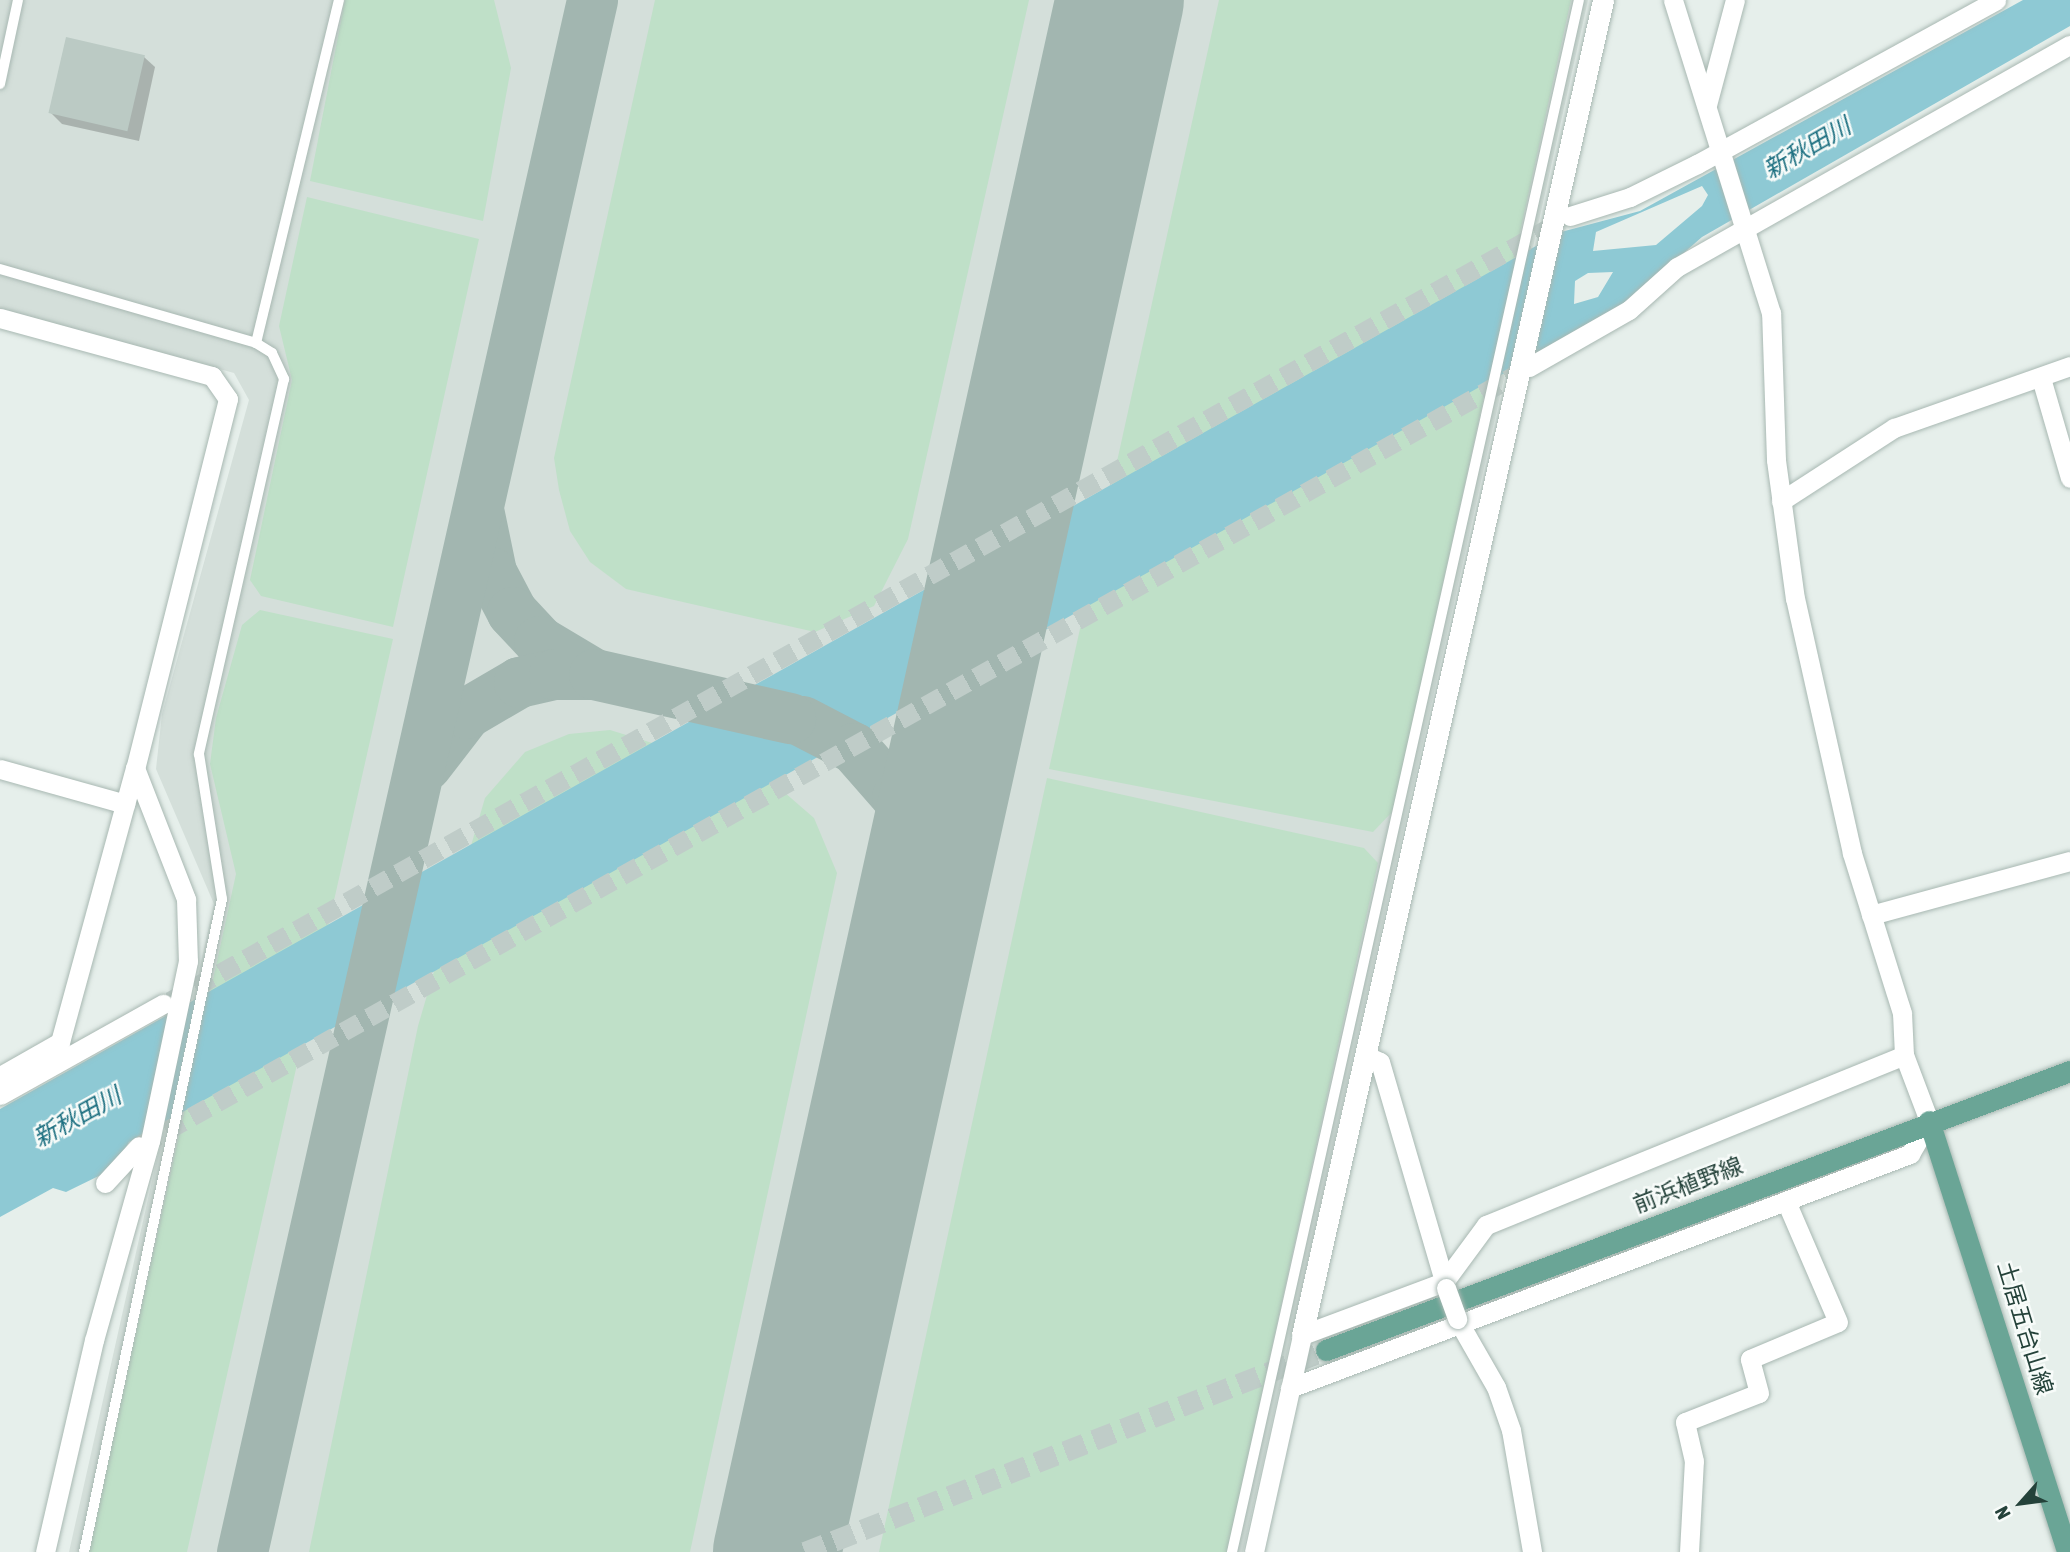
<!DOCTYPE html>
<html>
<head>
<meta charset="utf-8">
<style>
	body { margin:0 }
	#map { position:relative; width:2070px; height:1552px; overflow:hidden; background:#e6efeb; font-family:"Asap Condensed","Noto Sans JP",sans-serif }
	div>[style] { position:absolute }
	.built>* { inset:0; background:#d4dfda }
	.green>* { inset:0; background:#bfe0c8 }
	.water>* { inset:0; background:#8ec9d4 }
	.shadow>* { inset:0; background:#0003 }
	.taxiway>* { height:51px; margin:-25.5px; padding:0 25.5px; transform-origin:25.5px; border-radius:25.5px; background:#a2b6b0 }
	.runway>* { height:128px; margin:-64px; padding:0 64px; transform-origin:64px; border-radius:64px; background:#a2b6b0 }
	.building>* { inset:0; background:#bbcac4; transform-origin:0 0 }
	.minor-tunnel>* { height:19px; margin-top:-9.5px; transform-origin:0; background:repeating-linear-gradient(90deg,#bfccc8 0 19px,transparent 0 29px) }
	.primary-tunnel>* { height:21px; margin-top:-10.5px; transform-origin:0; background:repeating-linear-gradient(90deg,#bfccc8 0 21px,transparent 0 31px) }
	.roads { filter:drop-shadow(0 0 2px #a8b8b2) drop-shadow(0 0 2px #a8b8b2) }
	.service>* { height:10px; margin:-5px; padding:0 5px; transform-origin:5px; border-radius:5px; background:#fff }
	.minor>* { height:19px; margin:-9.5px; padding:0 9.5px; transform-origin:9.5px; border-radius:9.5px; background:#fff }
	.tertiary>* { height:21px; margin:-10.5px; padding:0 10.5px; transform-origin:10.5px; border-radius:10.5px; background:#fff }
	.primary>* { height:21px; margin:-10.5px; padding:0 10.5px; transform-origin:10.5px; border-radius:10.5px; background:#6aa596 }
	.bridges { filter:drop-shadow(0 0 2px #a8b8b2) drop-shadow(0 0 2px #a8b8b2) }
	.minor-bridge>* { height:19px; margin:-9.5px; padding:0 9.5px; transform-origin:9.5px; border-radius:9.5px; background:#fff }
	span { translate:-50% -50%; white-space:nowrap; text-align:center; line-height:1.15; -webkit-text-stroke:5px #f7fbf9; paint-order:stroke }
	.street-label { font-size:23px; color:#24423a }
	.water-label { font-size:24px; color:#1c6f80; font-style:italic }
	.north { position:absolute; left:1986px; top:1468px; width:70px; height:70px; -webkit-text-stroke:5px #f7fbf9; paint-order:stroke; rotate:242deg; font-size:19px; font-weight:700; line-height:28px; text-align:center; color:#24423a }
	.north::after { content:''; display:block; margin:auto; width:24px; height:32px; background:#24423a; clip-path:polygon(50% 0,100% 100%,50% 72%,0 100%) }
</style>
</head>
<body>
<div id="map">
	<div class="built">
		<i style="clip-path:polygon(0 0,1588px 0,1243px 1552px,69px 1552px,214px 904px,156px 769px,162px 714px,249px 400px,234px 373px,0 309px)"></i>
	</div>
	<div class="green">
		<i style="clip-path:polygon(345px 0,494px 0,511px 68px,483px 221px,310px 181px)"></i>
		<i style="clip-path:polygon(655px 0,1029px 0,908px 539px,874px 606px,815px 632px,626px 589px,590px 562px,570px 531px,559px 490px,554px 458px)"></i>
		<i style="clip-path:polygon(1219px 0,1571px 0,1393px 811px,1373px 832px,1049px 769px)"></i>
		<i style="clip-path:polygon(307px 197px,479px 239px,393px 627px,261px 596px,250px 580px,292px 380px,279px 326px)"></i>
		<i style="clip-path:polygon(260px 610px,393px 639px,187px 1552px,88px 1552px,236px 874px,210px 764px,216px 718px,242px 625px)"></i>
		<i style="clip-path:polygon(610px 730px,769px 779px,814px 818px,837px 873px,690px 1552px,309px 1552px,418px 1026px,485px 798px,525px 752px,569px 734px)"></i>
		<i style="clip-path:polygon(1047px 778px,1364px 848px,1378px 863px,1227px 1552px,879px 1552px)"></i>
	</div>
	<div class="water">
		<i style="clip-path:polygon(evenodd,2023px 0,2070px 0,2070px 26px,1702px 237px,1621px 308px,129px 1142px,113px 1169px,66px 1192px,53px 1188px,0 1217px,0 1109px,1561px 232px,1640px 211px,2023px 0,1702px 186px,1708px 195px,1702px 206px,1656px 245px,1593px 251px,1596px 232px,1702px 186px,2023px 0,1613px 272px,1598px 297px,1574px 304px,1575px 281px,1588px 273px,1613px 272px)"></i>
	</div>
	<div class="shadow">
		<i style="clip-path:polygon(144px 57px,155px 67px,139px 141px,62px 124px,51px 113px)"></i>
	</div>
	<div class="taxiway">
		<i style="left:479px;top:514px;width:59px;rotate:78.3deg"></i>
		<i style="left:491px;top:572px;width:45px;rotate:62.3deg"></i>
		<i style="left:512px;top:612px;width:40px;rotate:47deg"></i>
		<i style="left:539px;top:641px;width:64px;rotate:31deg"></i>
		<i style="left:802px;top:721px;width:59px;rotate:27.4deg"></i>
		<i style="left:854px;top:748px;width:65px;rotate:48.7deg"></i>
		<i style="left:897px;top:797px;width:64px;rotate:69deg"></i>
		<i style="left:920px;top:857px;width:65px;rotate:93.5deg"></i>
		<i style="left:426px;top:765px;width:66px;rotate:-52.4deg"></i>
		<i style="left:466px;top:713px;width:61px;rotate:-30.3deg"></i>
		<i style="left:519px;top:682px;width:36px;rotate:-13deg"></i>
		<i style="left:554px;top:674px;width:40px"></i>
		<i style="left:594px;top:674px;width:201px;rotate:12.7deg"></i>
		<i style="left:242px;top:1552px;width:1591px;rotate:-77.29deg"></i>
	</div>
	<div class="runway">
		<i style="left:777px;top:1552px;width:1589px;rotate:-77.54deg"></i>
	</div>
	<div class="building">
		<i style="left:66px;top:37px;width:81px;height:78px;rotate:13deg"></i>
	</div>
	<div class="minor-tunnel">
		<i style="left:170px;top:1001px;width:1595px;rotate:-29.28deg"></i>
		<i style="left:141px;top:1145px;width:1590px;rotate:-29.26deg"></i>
	</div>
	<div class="primary-tunnel">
		<i style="left:805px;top:1552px;width:559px;rotate:-21.19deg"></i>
	</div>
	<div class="roads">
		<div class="service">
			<i style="left:0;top:84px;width:86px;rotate:-77.9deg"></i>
			<i style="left:0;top:269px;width:266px;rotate:16.1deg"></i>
			<i style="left:256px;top:343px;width:19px;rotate:32deg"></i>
			<i style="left:272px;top:353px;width:29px;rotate:65deg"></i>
			<i style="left:284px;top:379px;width:385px;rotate:102.8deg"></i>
			<i style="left:199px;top:754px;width:147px;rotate:81deg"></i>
			<i style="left:222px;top:899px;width:667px;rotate:101.93deg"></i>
			<i style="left:256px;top:343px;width:353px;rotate:-76.4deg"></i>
			<i style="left:1232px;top:1552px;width:1590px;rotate:-77.4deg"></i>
		</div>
		<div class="minor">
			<i style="left:1707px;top:105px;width:109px;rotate:-75.1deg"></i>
			<i style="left:1570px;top:216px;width:63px;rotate:-17.6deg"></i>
			<i style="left:1630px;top:197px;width:75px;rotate:-26.2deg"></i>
			<i style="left:1697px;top:164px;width:341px;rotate:-28.7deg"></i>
			<i style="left:0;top:318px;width:220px;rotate:15.3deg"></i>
			<i style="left:212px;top:376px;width:28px;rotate:55deg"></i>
			<i style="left:228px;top:399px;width:381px;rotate:104.1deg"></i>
			<i style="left:135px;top:768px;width:141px;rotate:68.7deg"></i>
			<i style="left:186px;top:899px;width:62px;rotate:88.2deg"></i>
			<i style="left:188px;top:961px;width:184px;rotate:101.9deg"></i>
			<i style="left:150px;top:1141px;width:207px;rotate:105.7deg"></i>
			<i style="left:94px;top:1340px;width:218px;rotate:103deg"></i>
			<i style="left:1529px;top:367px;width:115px;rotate:-29.7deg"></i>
			<i style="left:1629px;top:310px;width:64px;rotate:-41.9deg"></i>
			<i style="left:1677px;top:267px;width:451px;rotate:-29.5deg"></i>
			<i style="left:2041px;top:378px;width:104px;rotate:73.8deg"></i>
			<i style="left:1781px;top:501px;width:135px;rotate:-32.9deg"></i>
			<i style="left:1894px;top:428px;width:187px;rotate:-19.4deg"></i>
			<i style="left:0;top:769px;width:130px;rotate:15.6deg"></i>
			<i style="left:1871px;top:915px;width:206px;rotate:-15.2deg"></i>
			<i style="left:1367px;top:1056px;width:14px;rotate:25deg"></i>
			<i style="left:1380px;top:1062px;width:235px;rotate:73.7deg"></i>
			<i style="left:0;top:1076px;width:69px;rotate:-29.5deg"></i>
			<i style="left:60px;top:1042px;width:284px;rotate:-74.7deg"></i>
			<i style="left:0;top:1095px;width:187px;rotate:-29.2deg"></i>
			<i style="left:105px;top:1183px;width:50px;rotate:-47.4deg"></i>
			<i style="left:1457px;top:1319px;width:78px;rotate:60.2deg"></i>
			<i style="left:1496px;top:1387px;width:46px;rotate:70.8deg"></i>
			<i style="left:1511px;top:1430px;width:124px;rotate:80.2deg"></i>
			<i style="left:1290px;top:1388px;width:663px;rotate:-20.68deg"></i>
			<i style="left:1910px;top:1154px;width:38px;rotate:-60deg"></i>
			<i style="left:1929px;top:1121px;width:71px;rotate:-110.7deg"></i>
			<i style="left:1904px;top:1055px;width:42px;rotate:-92.7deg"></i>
			<i style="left:1902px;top:1013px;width:168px;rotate:-107.4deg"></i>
			<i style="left:1852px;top:853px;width:260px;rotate:-102.6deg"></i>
			<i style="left:1795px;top:599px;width:140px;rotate:-97.8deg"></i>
			<i style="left:1776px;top:460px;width:147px;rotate:-91.9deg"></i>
			<i style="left:1771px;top:313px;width:328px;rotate:-107.4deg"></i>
			<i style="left:1254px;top:1552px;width:222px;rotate:-77.5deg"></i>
			<i style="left:1302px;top:1335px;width:152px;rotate:-20.5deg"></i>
			<i style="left:1444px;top:1282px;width:71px;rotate:-53.6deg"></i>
			<i style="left:1486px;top:1225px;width:451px;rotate:-22.1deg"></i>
			<i style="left:1689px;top:1552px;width:91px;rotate:-86.9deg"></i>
			<i style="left:1694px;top:1461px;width:40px;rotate:-103deg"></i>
			<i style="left:1685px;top:1422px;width:79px;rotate:-21.4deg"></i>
			<i style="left:1759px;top:1393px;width:35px;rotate:-105deg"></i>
			<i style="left:1750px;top:1359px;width:95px;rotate:-22.8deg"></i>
			<i style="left:1838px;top:1322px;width:132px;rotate:-113.3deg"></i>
		</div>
		<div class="tertiary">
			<i style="left:1302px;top:1335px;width:1369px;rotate:-77.29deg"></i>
		</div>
		<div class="primary">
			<i style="left:1929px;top:1121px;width:453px;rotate:72.2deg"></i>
			<i style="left:1326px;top:1350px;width:795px;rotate:-20.56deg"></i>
		</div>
	</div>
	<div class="bridges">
		<div class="minor-bridge">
			<i style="left:1446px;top:1288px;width:33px;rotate:70deg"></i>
		</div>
	</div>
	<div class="street-label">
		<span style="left:1688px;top:1185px;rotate:-21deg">前浜植野線</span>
		<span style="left:2025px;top:1328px;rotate:73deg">土居五台山線</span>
	</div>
	<div class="water-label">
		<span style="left:1807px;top:148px;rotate:-30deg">新秋田川</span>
		<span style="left:77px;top:1117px;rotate:-29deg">新秋田川</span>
	</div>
	<div class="north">N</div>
</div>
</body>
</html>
